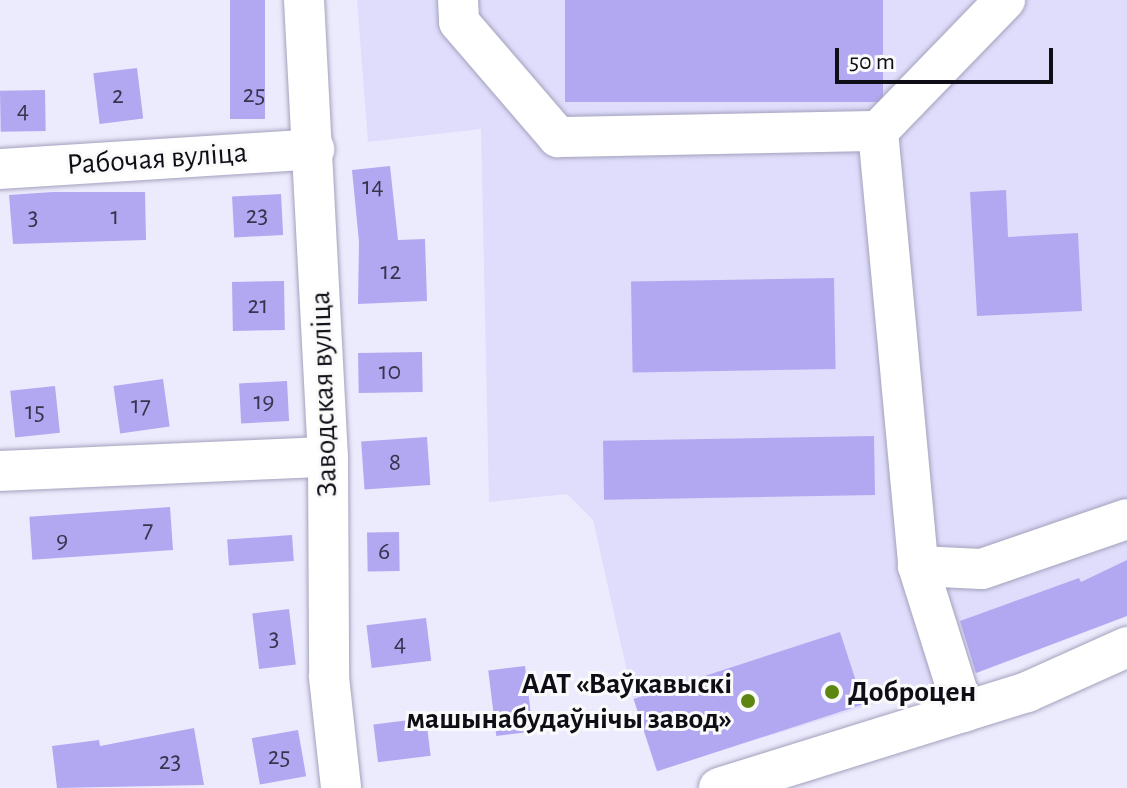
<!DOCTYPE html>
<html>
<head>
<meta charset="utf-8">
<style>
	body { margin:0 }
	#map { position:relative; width:1127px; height:788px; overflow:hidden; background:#ecebfd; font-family:"Alegreya Sans",sans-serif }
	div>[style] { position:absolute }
	.built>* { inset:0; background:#dfddfb }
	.building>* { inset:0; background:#b1a8f1; transform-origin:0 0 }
	.roads { filter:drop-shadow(0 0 2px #a3a1bc) drop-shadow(0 0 2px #a3a1bc) }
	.minor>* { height:40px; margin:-20px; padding:0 20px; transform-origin:20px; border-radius:20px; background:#fff }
	.dots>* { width:22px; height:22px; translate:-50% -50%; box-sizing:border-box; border:4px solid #fafafa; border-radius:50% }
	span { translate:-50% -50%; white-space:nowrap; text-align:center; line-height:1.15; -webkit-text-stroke:6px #fafafa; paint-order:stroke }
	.number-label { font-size:26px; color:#38344e }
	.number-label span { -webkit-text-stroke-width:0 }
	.street-label { font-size:30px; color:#0f0e17 }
	.poi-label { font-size:30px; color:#0f0e17; font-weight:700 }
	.right { translate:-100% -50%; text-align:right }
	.left { translate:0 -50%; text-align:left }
	.scale { position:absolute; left:835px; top:48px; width:218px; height:36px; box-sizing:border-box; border:4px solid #0f0e17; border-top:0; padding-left:10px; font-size:24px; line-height:28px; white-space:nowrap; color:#0f0e17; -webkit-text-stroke:6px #fafafa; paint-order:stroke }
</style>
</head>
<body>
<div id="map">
	<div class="built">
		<i style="clip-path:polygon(357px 0,1127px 0,1127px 616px,973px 674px,656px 770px,633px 698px,593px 520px,567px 494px,489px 502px,481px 129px,368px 142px)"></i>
	</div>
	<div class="building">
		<i style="left:230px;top:0;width:35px;height:119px"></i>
		<i style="left:565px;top:0;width:318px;height:102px"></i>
		<i style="left:137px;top:68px;width:51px;height:44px;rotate:83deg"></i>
		<i style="left:45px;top:90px;width:41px;height:45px;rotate:89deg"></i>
		<i style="clip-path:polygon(390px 166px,398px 240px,425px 239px,427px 301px,358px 304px,359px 242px,352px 170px)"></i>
		<i style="clip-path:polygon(1006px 190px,1008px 237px,1078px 233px,1082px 311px,977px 316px,970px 192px)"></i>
		<i style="clip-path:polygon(53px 192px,145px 192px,146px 240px,13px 244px,9px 195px)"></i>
		<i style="left:281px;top:194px;width:41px;height:49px;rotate:87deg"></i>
		<i style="left:834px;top:278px;width:91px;height:203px;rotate:89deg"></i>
		<i style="left:284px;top:281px;width:49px;height:52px;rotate:89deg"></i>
		<i style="left:422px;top:352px;width:40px;height:64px;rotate:89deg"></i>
		<i style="left:163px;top:379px;width:48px;height:50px;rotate:82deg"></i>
		<i style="left:287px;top:381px;width:40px;height:48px;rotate:87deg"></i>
		<i style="left:55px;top:386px;width:47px;height:45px;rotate:84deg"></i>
		<i style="left:874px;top:436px;width:59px;height:271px;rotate:89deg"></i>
		<i style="left:427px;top:437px;width:48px;height:66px;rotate:86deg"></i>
		<i style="left:170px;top:507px;width:43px;height:141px;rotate:86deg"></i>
		<i style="left:399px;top:532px;width:39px;height:32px;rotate:89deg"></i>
		<i style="left:292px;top:535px;width:26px;height:65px;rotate:86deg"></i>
		<i style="clip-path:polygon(1127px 560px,1127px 616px,976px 673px,960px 621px,1079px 578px,1081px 582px)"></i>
		<i style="left:289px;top:609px;width:56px;height:37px;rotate:83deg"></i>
		<i style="left:426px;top:618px;width:43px;height:60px;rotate:83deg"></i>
		<i style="left:840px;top:632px;width:76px;height:217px;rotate:72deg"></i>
		<i style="left:525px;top:666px;width:66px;height:37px;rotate:83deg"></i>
		<i style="left:426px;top:718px;width:38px;height:53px;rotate:83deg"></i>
		<i style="clip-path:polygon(194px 728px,204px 785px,57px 788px,52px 746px,99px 740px,100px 746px)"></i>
		<i style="left:298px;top:730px;width:47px;height:47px;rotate:80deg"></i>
	</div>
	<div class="roads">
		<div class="minor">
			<i style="left:304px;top:0;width:458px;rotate:87deg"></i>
			<i style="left:328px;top:457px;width:220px;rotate:89.7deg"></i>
			<i style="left:329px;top:677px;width:112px;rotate:83.8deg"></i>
			<i style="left:458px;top:0;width:22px;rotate:87deg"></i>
			<i style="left:459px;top:22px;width:152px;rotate:49.3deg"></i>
			<i style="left:558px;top:137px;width:320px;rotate:-1.1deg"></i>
			<i style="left:1005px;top:0;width:182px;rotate:134.1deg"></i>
			<i style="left:878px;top:131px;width:437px;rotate:84.7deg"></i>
			<i style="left:918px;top:566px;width:64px;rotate:2.7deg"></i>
			<i style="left:982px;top:569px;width:153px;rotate:-19deg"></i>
			<i style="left:0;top:169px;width:315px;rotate:-3.6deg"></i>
			<i style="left:1px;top:471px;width:327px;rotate:-2.5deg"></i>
			<i style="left:918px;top:566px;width:153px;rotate:72.5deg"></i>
			<i style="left:719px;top:788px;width:323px;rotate:-17.3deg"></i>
			<i style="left:1027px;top:692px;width:110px;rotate:-24.2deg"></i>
		</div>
	</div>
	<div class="dots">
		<i style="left:832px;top:692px;background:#5d8611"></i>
		<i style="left:748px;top:701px;background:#5d8611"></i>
	</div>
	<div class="number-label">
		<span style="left:254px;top:95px">25</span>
		<span style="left:118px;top:96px">2</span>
		<span style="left:23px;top:111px">4</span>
		<span style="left:373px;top:187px">14</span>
		<span style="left:257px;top:216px">23</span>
		<span style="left:115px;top:217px">1</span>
		<span style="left:33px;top:218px">3</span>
		<span style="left:391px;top:272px">12</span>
		<span style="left:258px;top:306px">21</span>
		<span style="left:390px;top:372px">10</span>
		<span style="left:264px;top:402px">19</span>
		<span style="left:141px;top:406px">17</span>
		<span style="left:35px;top:412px">15</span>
		<span style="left:395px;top:463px">8</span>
		<span style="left:148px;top:530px">7</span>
		<span style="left:62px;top:541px">9</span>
		<span style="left:384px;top:552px">6</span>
		<span style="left:274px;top:639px">3</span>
		<span style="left:400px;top:644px">4</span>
		<span style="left:279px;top:757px">25</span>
		<span style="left:170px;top:762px">23</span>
	</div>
	<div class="street-label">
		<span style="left:157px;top:159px;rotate:-4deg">Рабочая вуліца</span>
		<span style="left:324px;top:394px;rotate:-92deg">Заводская вуліца</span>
	</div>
	<div class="poi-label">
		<span class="right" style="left:732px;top:701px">ААТ «Ваўкавыскі<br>машынабудаўнічы завод»</span>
		<span class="left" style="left:848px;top:692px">Доброцен</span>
	</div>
	<div class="scale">50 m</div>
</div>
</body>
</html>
